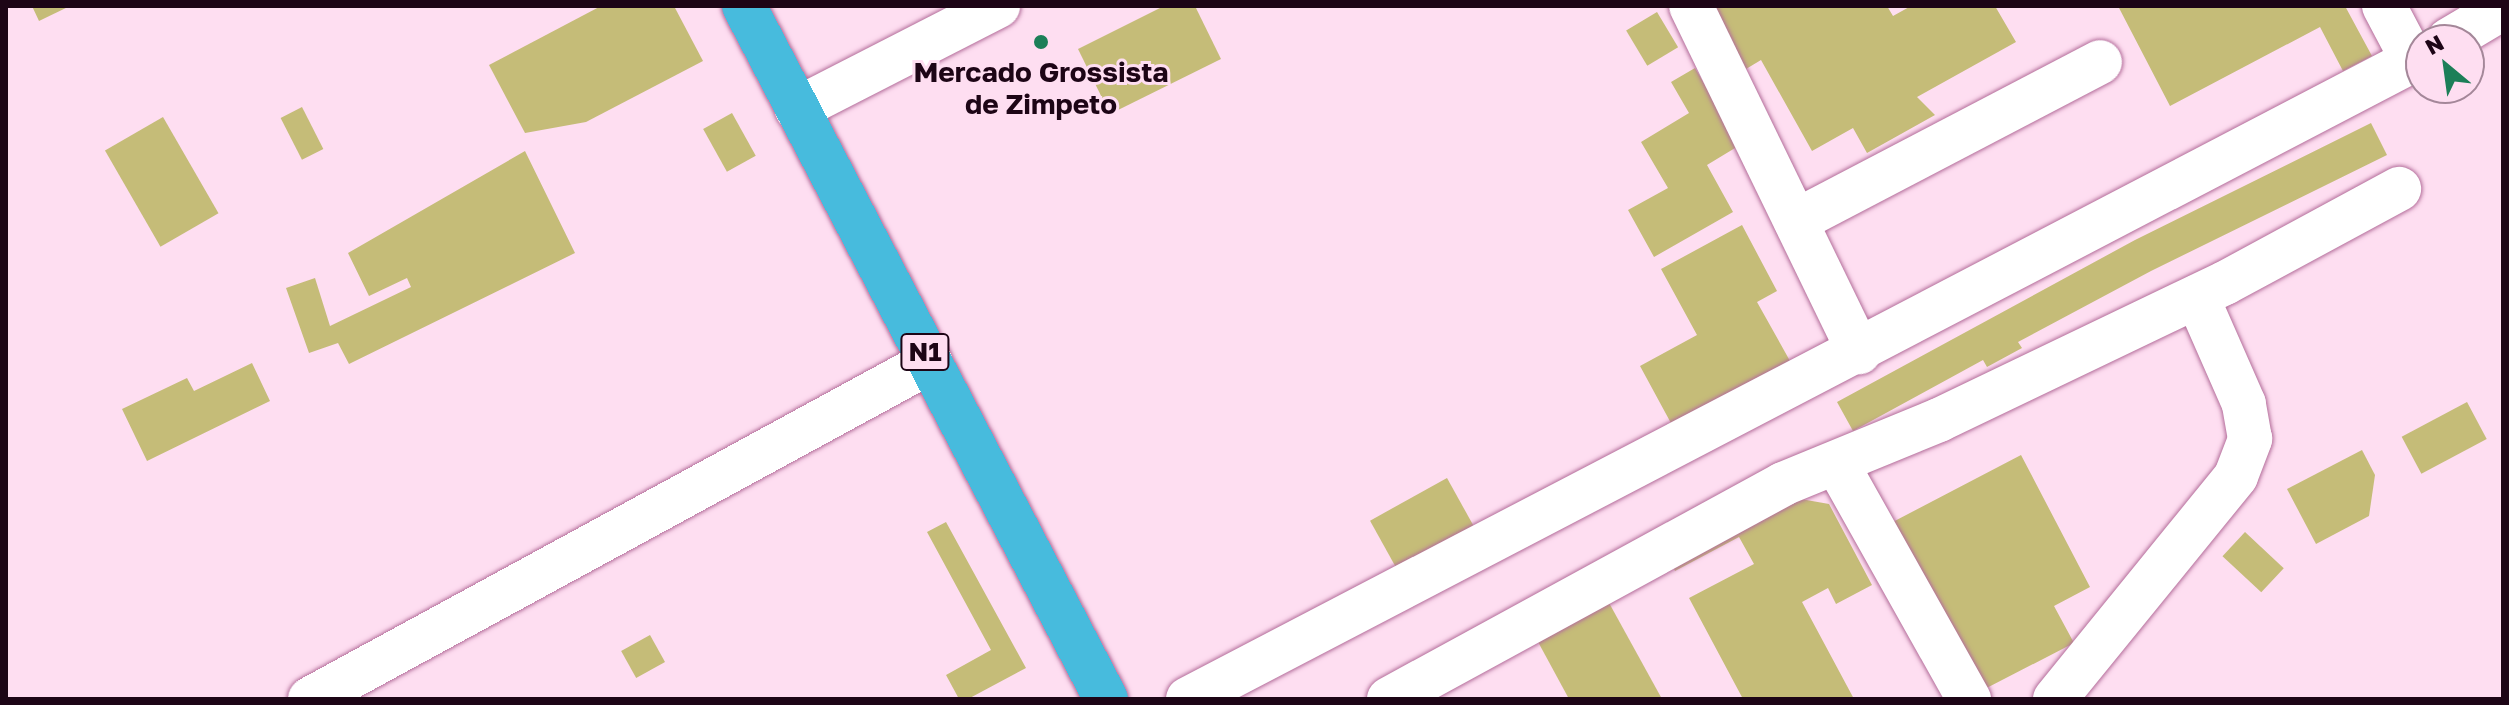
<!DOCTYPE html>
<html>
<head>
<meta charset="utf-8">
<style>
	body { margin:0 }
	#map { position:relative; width:2509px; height:705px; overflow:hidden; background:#fedef1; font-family:"Golos Text",sans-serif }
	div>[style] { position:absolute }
	.building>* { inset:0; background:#c5bc78; transform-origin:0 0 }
	.roads { filter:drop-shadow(0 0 2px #b36d9a) drop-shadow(0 0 2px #b36d9a) }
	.minor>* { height:44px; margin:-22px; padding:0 22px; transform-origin:22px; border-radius:22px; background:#fff }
	.highway>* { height:44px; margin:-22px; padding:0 22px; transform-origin:22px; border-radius:22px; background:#47bbdd }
	.dots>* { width:22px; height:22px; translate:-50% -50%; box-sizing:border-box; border:4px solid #fedef1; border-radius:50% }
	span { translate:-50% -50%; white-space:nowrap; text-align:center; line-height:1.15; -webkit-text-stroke:6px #fedef1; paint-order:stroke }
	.shield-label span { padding:2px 6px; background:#fedef1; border:2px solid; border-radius:6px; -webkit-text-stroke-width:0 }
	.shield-label { font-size:26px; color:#1d0516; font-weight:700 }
	.poi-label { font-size:28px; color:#1d0516; font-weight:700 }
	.frame { position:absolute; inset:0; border:8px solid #1d0516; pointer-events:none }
	.north { position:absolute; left:2405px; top:24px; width:80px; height:80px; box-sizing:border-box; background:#fedef1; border:2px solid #a48799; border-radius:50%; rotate:331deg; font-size:22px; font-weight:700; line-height:32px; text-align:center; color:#1d0516 }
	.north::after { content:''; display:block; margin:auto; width:28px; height:36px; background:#1c7f58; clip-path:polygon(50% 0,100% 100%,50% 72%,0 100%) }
</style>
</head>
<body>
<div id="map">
	<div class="building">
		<i style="clip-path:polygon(32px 6px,70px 6px,39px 21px)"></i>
		<i style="clip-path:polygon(601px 6px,674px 6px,703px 61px,586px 122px,525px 133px,489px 65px)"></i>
		<i style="clip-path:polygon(1164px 6px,1195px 6px,1221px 59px,1110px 114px,1078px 49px)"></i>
		<i style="clip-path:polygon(1711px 6px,1887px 6px,1893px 16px,1911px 6px,1995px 6px,2016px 42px,1917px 97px,1935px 115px,1867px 153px,1853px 128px,1812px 151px,1761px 60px,1746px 69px)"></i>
		<i style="clip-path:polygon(2118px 6px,2345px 6px,2372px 56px,2343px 71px,2320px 27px,2170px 106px)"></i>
		<i style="left:1657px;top:12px;width:41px;height:36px;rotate:59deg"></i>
		<i style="clip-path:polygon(1695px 68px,1740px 145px,1707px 165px,1733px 212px,1654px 257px,1628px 210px,1668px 188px,1641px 142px,1689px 113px,1671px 82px)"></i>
		<i style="left:302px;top:107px;width:47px;height:24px;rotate:63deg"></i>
		<i style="left:732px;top:113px;width:49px;height:33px;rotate:61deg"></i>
		<i style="left:163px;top:117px;width:111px;height:67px;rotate:60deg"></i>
		<i style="clip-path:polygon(2371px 123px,2387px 155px,2151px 271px,2018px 342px,2022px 348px,1987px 367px,1983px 360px,1853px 431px,1837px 402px,2135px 240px)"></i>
		<i style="clip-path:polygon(525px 151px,575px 253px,349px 364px,338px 343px,309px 353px,286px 288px,315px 278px,330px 326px,411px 287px,407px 278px,369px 296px,348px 253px)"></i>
		<i style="clip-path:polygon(1742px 225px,1777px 291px,1757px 302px,1790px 361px,1672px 425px,1640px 366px,1697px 335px,1661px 269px)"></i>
		<i style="clip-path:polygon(252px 363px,270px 401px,147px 461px,122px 409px,187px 378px,194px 391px)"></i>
		<i style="left:2467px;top:402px;width:42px;height:74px;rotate:62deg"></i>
		<i style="clip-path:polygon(2362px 450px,2375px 475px,2369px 516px,2316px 544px,2287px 489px)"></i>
		<i style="clip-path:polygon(2021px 455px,2090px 587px,2054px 606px,2074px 643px,1975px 694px,1887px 525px)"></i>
		<i style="left:1447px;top:478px;width:55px;height:88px;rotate:61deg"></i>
		<i style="clip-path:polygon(1778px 495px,1829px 504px,1872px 585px,1836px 604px,1828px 588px,1802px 602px,1854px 699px,1743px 699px,1689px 598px,1754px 564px,1739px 537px,1675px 571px,1666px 554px)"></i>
		<i style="clip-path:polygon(946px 522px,1026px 668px,968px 699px,959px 699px,946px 675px,991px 650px,927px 532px)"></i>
		<i style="left:2245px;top:532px;width:53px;height:33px;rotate:43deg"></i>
		<i style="clip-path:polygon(1608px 601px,1662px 699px,1569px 699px,1537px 640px)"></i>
		<i style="left:650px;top:635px;width:31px;height:33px;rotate:61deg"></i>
	</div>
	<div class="roads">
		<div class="minor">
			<i style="left:1691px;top:6px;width:385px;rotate:64.1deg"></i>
			<i style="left:2384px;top:6px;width:62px;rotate:62.2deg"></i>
			<i style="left:2449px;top:40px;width:63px;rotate:-30.7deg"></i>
			<i style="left:797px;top:109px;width:226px;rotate:-27.1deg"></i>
			<i style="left:1796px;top:221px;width:343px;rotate:-27.6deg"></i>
			<i style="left:1837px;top:464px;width:270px;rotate:60.7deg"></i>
			<i style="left:310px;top:699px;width:706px;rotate:-28.53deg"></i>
			<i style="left:1188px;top:699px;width:1391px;rotate:-27.54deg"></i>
			<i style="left:1389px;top:699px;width:449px;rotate:-28.6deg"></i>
			<i style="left:1783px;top:484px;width:169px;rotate:-22.3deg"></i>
			<i style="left:1939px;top:420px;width:317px;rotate:-25.6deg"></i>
			<i style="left:2225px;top:283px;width:198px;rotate:-28.4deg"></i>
			<i style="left:2055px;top:699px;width:287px;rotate:-50.9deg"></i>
			<i style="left:2236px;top:476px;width:40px;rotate:-69deg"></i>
			<i style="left:2250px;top:439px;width:36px;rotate:-100deg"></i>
			<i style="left:2244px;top:404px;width:117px;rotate:-113.7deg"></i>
		</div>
		<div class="highway">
			<i style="left:744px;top:6px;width:782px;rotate:62.42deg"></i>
		</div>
	</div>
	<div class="dots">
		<i style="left:1041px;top:42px;background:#1c7f58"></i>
	</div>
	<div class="shield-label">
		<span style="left:925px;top:352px">N1</span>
	</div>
	<div class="poi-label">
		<span style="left:1041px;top:88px">Mercado Grossista<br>de Zimpeto</span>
	</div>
	<div class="frame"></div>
	<div class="north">N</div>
</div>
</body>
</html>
